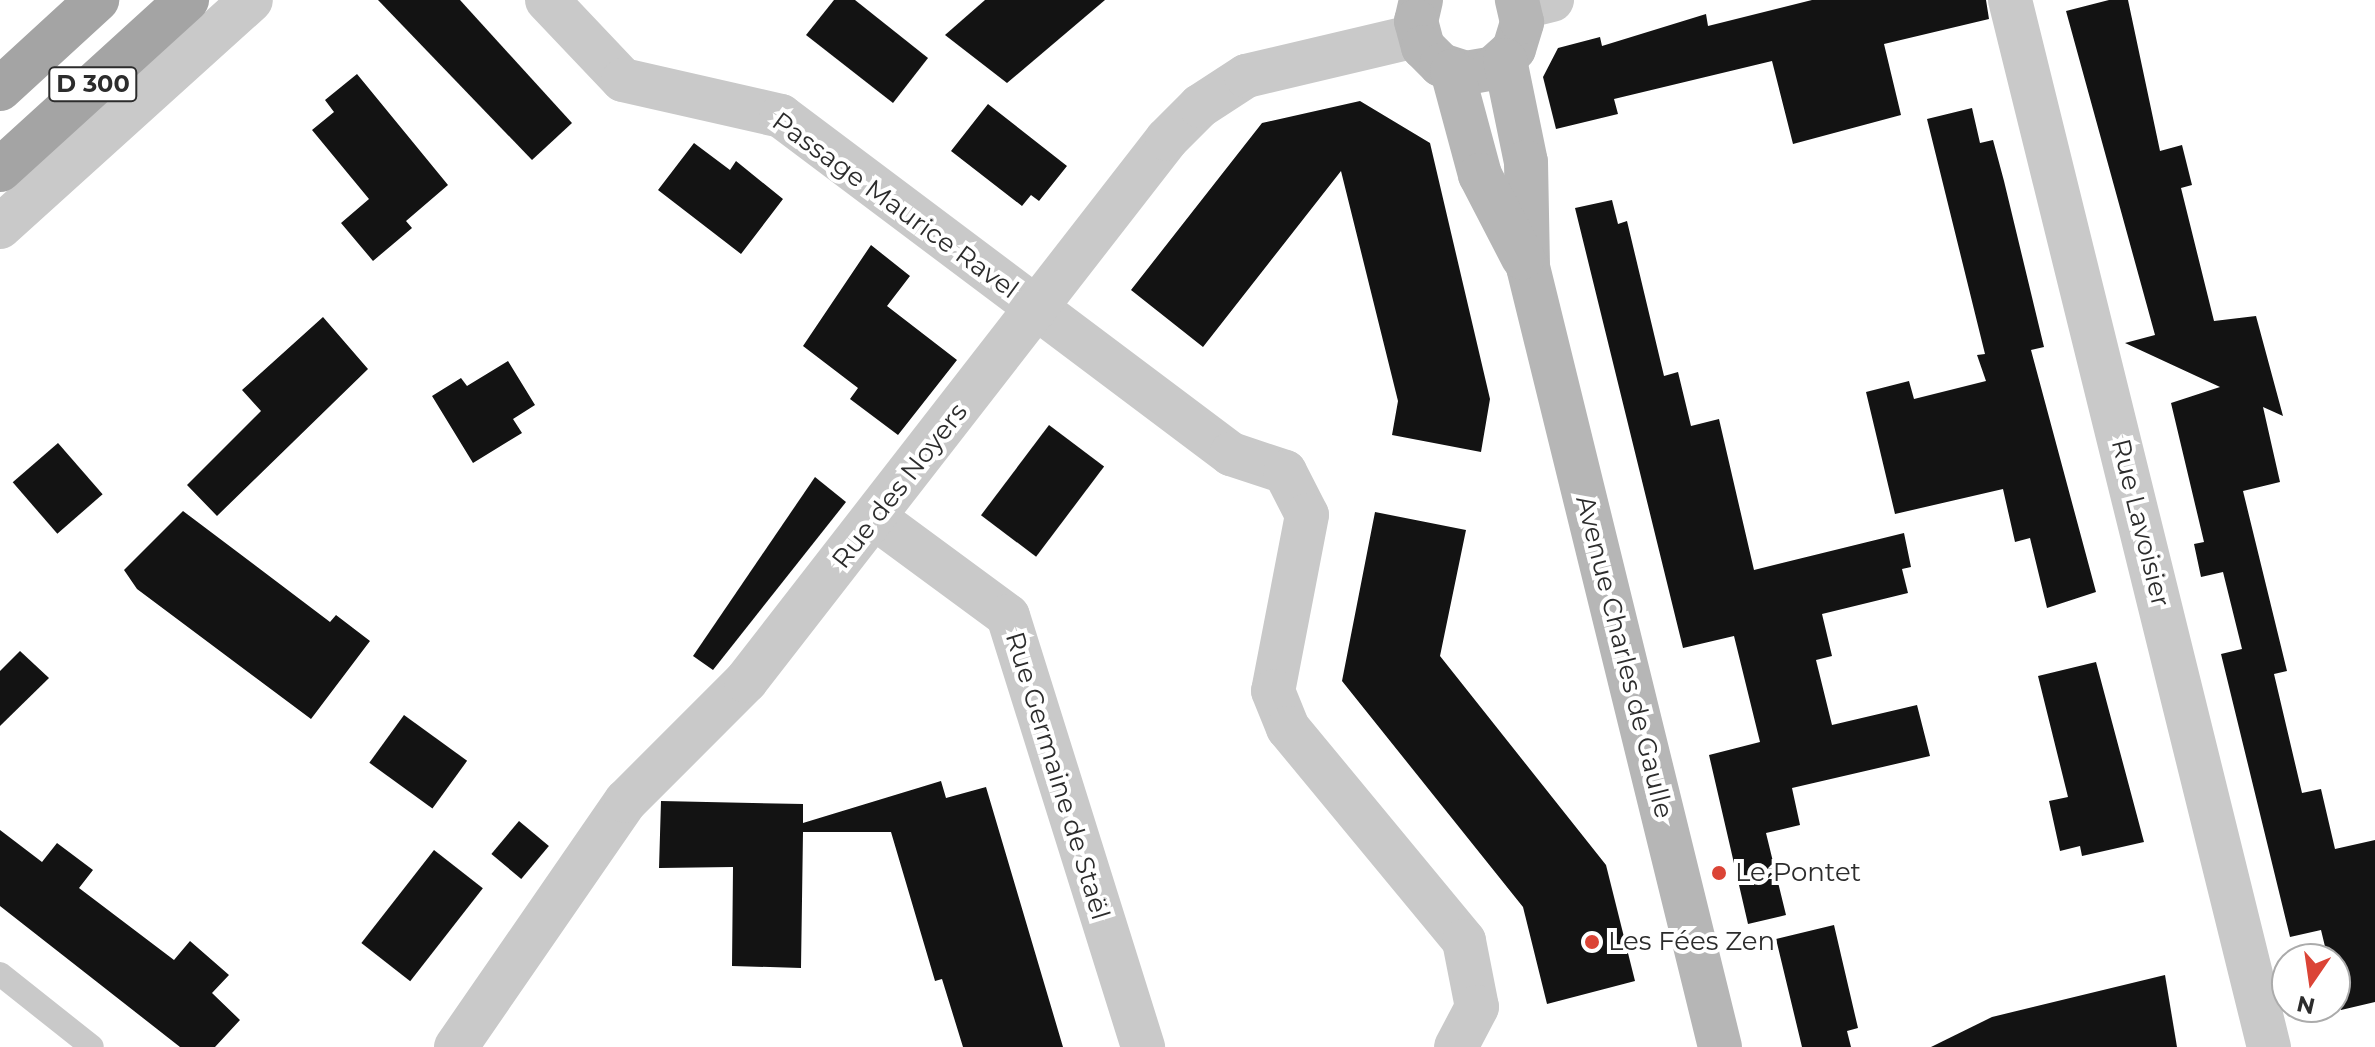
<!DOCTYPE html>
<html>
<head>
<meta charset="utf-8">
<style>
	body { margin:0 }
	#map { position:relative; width:2375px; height:1047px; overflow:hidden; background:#fff; font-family:Montserrat,sans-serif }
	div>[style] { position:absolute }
	.building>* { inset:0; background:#131313; transform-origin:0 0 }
	.service>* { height:24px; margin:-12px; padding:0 12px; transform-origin:12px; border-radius:12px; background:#c9c9c9 }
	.minor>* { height:44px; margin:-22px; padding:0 22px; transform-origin:22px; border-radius:22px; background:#c9c9c9 }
	.secondary>* { height:44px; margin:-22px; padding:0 22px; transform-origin:22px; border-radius:22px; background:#b6b6b6 }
	.primary>* { height:44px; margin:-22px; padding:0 22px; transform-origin:22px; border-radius:22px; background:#a4a4a4 }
	.dots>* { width:22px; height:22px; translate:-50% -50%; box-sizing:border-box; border:4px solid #fff; border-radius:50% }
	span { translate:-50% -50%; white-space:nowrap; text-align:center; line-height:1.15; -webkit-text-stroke:8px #fff; paint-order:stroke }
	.shield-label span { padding:2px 6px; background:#fff; border:2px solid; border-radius:6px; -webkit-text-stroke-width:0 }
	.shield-label { font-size:24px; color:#2c2c2c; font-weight:700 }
	.street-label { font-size:26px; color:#2c2c2c }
	.poi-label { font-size:26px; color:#2c2c2c }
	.left { translate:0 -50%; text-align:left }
	.north { position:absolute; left:2271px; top:943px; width:80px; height:80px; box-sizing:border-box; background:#fff; border:2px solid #ababab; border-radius:50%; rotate:193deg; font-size:22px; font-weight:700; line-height:32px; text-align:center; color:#2c2c2c }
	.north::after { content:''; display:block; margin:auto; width:28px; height:36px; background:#db4436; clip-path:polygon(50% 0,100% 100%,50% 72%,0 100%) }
</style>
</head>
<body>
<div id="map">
	<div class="building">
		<i style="clip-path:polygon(378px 0,460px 0,572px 123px,532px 160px)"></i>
		<i style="clip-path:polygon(834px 0,855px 0,928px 58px,893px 103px,806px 35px)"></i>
		<i style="clip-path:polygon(985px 0,1105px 0,1007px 83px,945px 35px)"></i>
		<i style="clip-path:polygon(1812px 0,1986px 0,1989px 19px,1884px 44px,1901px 115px,1793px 144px,1772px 61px,1614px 99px,1618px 114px,1556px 129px,1543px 77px,1558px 48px,1600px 37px,1602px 46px,1706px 14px,1708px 26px)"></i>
		<i style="clip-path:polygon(2109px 0,2128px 0,2160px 151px,2182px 145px,2192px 185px,2181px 188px,2214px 321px,2256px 316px,2283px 416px,2263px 407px,2280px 482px,2243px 491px,2287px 671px,2274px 674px,2302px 793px,2321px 789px,2335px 849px,2375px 840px,2375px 1002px,2341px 1010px,2335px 959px,2328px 959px,2321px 930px,2290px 937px,2221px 654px,2242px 649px,2223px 572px,2201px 577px,2194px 544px,2204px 542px,2171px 403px,2220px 387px,2125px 343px,2155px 335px,2066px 11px)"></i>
		<i style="clip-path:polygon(357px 74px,448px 185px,406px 221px,412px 228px,373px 261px,341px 223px,369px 199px,312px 130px,334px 112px,325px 100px)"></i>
		<i style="clip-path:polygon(1360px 101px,1430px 143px,1490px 399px,1481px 452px,1392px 435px,1398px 401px,1341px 171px,1203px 347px,1131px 290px,1262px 123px)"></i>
		<i style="clip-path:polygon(988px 104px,1067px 166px,1039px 201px,1031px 195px,1022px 206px,951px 151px)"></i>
		<i style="clip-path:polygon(1972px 108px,1980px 143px,1993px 140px,2004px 181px,2044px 347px,2031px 350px,2096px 592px,2047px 608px,2030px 538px,2015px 542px,2003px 489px,1895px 514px,1866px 392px,1909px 381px,1914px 399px,1986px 381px,1977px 355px,1985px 354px,1927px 119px)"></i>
		<i style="clip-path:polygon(694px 143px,730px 170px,736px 161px,783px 199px,741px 254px,658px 190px)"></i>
		<i style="clip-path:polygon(1612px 200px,1618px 224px,1627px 221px,1664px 376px,1678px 372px,1691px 426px,1719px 419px,1754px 570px,1904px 533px,1911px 567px,1902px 569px,1908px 593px,1822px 614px,1832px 656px,1816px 660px,1832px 725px,1917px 705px,1930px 756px,1792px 788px,1800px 825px,1766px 833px,1786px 915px,1748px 924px,1709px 755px,1760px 742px,1734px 636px,1683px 648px,1575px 208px)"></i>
		<i style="clip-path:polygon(871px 245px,910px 276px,887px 306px,957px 360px,898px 435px,850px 399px,858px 388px,803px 346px)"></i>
		<i style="clip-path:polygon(323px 317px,368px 369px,217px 516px,187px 485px,261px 411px,242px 390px)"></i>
		<i style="clip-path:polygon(508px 361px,535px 405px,513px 419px,522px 433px,473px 463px,432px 396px,461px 378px,467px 386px)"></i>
		<i style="left:1049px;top:425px;width:69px;height:113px;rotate:37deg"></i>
		<i style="left:58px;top:443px;width:68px;height:60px;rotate:49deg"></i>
		<i style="clip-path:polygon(815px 477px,846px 502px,713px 670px,693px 656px)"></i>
		<i style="clip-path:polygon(183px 511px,330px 622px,336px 615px,370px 641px,311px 719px,137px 589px,124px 570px)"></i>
		<i style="clip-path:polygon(1375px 512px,1466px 530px,1440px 656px,1606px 865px,1635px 981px,1547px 1004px,1523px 907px,1342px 681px)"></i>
		<i style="clip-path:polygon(20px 651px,49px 678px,0 726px,0 671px)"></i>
		<i style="clip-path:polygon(2096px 662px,2144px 842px,2082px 856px,2080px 846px,2060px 851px,2049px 801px,2068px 797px,2038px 676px)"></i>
		<i style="left:404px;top:715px;width:78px;height:59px;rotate:36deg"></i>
		<i style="clip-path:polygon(941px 781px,946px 798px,986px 787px,1063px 1047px,963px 1047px,942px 979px,935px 981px,891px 832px,803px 832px,801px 968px,732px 966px,733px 867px,659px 868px,661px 801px,803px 804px,803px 823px)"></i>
		<i style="left:519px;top:821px;width:39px;height:43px;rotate:40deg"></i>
		<i style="clip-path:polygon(0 830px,42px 862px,57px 843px,93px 870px,79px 888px,174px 960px,190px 941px,229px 975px,212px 993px,240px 1020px,215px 1047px,180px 1047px,0 906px)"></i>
		<i style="left:434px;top:850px;width:62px;height:118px;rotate:38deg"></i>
		<i style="clip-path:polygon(1834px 925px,1858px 1028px,1847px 1031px,1851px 1047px,1802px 1047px,1776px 939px)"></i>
		<i style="clip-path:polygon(2165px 975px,2177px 1047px,1931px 1047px,1992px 1017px)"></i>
	</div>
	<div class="service">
		<i style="left:0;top:974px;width:117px;rotate:38.4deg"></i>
	</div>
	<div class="minor">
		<i style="left:547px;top:0;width:110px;rotate:46.5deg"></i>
		<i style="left:623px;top:80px;width:162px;rotate:12.8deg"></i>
		<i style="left:781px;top:116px;width:563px;rotate:36.91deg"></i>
		<i style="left:1231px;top:454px;width:57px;rotate:18.4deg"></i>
		<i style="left:1285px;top:472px;width:48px;rotate:62.9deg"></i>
		<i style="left:1307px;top:515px;width:179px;rotate:100.9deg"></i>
		<i style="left:1273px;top:691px;width:40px;rotate:68deg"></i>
		<i style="left:1288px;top:728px;width:276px;rotate:50.4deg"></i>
		<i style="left:1464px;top:941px;width:67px;rotate:78.9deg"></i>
		<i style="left:1477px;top:1007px;width:45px;rotate:117.7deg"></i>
		<i style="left:2010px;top:0;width:1079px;rotate:76.11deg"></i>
		<i style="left:1520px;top:8px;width:33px;rotate:-14deg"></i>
		<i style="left:0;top:227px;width:338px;rotate:-42.1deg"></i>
		<i style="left:875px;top:518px;width:165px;rotate:36.4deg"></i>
		<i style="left:1008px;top:616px;width:452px;rotate:72.6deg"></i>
		<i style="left:456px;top:1047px;width:299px;rotate:-55.4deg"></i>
		<i style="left:626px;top:801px;width:170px;rotate:-45deg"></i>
		<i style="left:746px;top:681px;width:686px;rotate:-52.16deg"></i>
		<i style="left:1167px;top:139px;width:47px;rotate:-45deg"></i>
		<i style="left:1200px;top:106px;width:55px;rotate:-33.1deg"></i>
		<i style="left:1246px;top:76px;width:178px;rotate:-13.3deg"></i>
	</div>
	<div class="secondary">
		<i style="left:1421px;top:0;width:22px;rotate:103deg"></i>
		<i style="left:1416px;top:21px;width:27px;rotate:75deg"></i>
		<i style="left:1423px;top:47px;width:25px;rotate:45deg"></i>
		<i style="left:1441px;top:65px;width:26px;rotate:18deg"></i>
		<i style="left:1466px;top:73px;width:27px;rotate:-10deg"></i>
		<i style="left:1493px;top:68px;width:28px;rotate:-42deg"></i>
		<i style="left:1514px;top:49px;width:28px;rotate:-73deg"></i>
		<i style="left:1522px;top:22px;width:23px;rotate:-103deg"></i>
		<i style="left:1505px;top:60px;width:104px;rotate:78.4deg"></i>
		<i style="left:1526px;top:162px;width:105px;rotate:88.9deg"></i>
		<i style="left:1528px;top:267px;width:803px;rotate:76.17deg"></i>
		<i style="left:1452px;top:71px;width:108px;rotate:74.9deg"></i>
		<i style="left:1480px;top:175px;width:93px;rotate:62.6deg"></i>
	</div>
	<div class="primary">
		<i style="left:0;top:89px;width:132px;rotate:-42.5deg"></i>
		<i style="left:0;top:170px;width:253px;rotate:-42.3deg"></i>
	</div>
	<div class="dots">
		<i style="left:1719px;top:873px;background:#db4436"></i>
		<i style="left:1592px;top:942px;background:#db4436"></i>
	</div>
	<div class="shield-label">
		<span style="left:93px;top:84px">D 300</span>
	</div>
	<div class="street-label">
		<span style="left:895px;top:206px;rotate:36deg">Passage Maurice Ravel</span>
		<span style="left:900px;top:486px;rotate:-52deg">Rue des Noyers</span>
		<span style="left:2140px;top:523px;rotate:76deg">Rue Lavoisier</span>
		<span style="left:1624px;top:657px;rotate:76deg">Avenue Charles de Gaulle</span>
		<span style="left:1057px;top:776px;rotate:73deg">Rue Germaine de Staël</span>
	</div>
	<div class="poi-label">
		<span class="left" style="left:1735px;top:873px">Le Pontet</span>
		<span class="left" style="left:1608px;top:942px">Les Fées Zen</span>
	</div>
	<div class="north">N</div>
</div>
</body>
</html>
